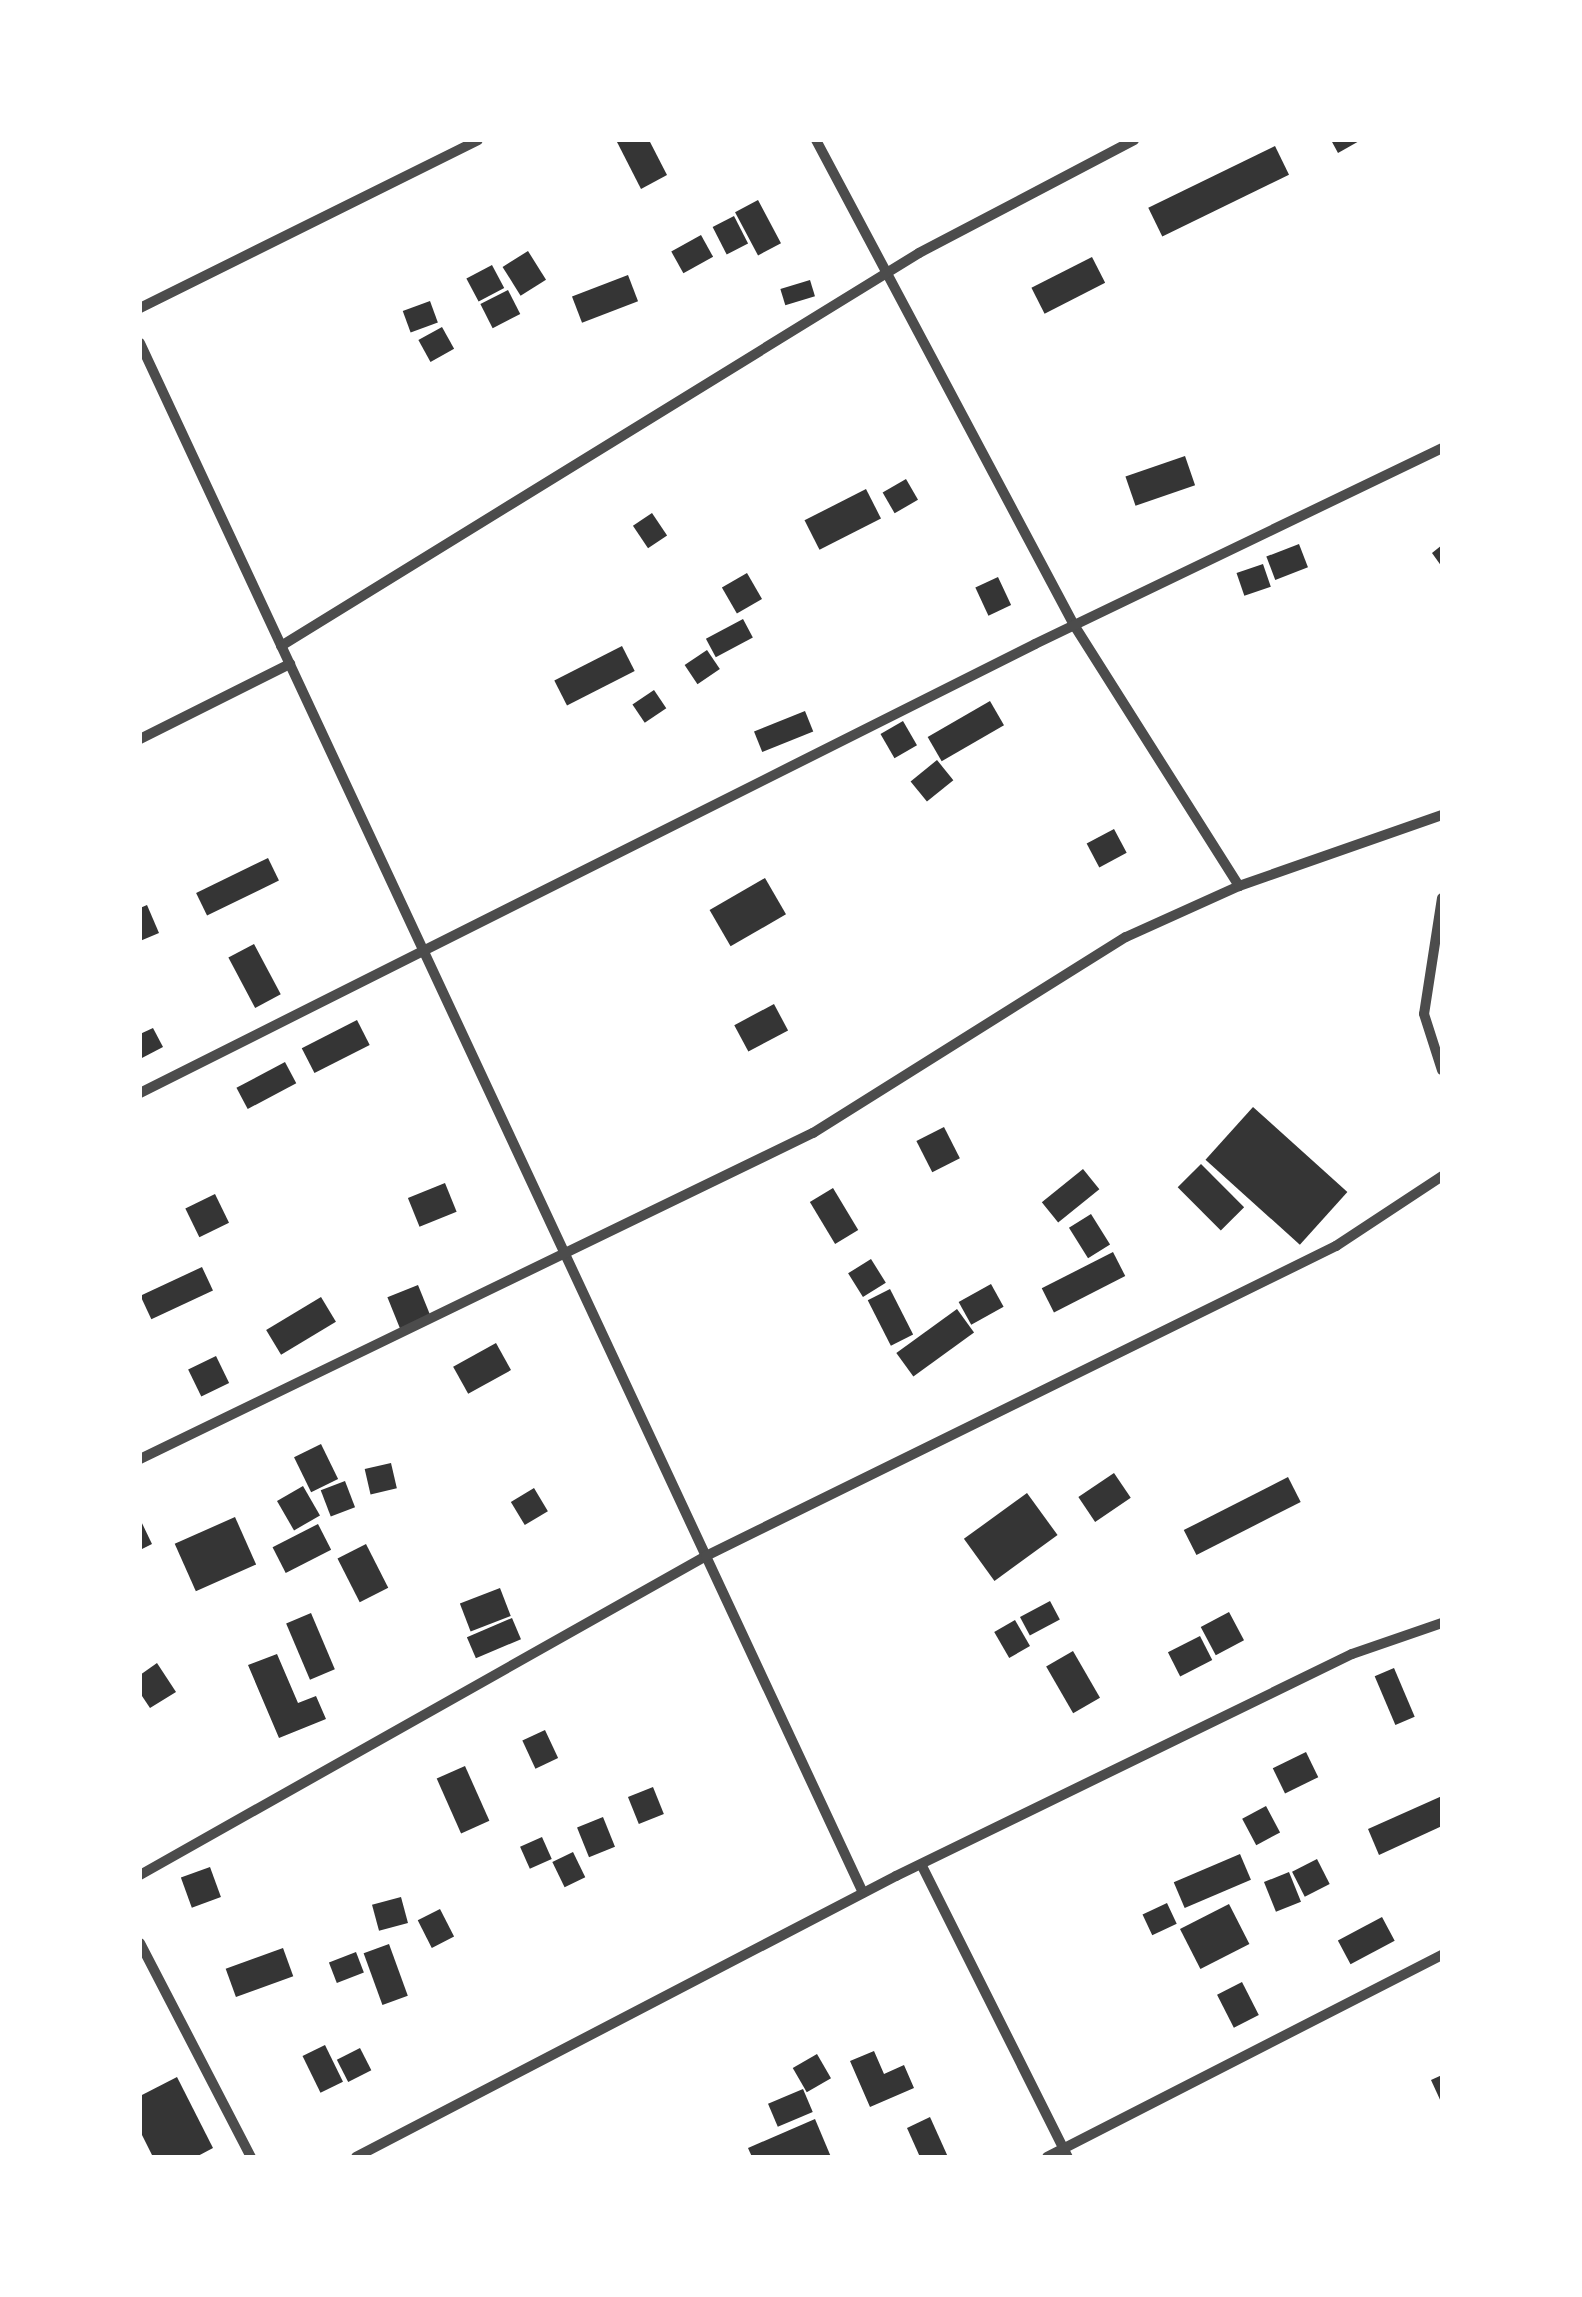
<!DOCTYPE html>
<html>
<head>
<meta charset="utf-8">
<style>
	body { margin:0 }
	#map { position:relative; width:1582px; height:2297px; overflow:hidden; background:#fff; font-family:"Nunito Sans",sans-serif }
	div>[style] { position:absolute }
	.building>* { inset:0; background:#353535; transform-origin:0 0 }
	.minor>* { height:10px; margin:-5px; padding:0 5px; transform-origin:5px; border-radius:5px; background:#4c4c4c }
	span { translate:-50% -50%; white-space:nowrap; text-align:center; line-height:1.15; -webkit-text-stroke:8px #fff; paint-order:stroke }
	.frame { position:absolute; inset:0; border:142px solid #fff; pointer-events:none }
</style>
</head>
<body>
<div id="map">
	<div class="building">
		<i style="clip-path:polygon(616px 140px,649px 140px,667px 175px,641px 189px)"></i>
		<i style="clip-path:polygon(1331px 140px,1361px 140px,1338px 153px)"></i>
		<i style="left:1275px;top:146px;width:32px;height:141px;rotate:64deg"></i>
		<i style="left:758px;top:200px;width:49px;height:26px;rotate:62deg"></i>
		<i style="left:734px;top:216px;width:31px;height:24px;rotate:63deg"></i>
		<i style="left:701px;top:235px;width:25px;height:34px;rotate:61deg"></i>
		<i style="left:528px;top:251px;width:34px;height:30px;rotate:58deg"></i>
		<i style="left:1092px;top:257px;width:29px;height:68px;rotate:63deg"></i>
		<i style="left:492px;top:265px;width:26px;height:29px;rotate:62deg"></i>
		<i style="left:628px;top:275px;width:28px;height:60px;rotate:69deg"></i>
		<i style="left:810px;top:280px;width:17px;height:31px;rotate:73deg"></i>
		<i style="left:508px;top:290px;width:27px;height:31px;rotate:63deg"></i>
		<i style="left:430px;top:301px;width:23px;height:29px;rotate:70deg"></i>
		<i style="left:442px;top:327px;width:25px;height:27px;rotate:61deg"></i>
		<i style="left:1185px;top:456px;width:31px;height:63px;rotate:71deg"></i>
		<i style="left:906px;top:479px;width:24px;height:27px;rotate:60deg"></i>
		<i style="left:866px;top:489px;width:33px;height:69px;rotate:63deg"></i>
		<i style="left:652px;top:513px;width:27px;height:23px;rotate:56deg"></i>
		<i style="left:1299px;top:544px;width:25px;height:35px;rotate:69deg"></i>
		<i style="clip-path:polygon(1442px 545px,1442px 567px,1432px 553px)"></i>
		<i style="left:1263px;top:564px;width:24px;height:28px;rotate:71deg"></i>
		<i style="left:747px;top:573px;width:30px;height:29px;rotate:60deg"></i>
		<i style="left:998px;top:577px;width:31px;height:25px;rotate:65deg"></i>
		<i style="left:743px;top:619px;width:21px;height:42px;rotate:62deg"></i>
		<i style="left:622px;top:646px;width:28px;height:76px;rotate:63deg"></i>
		<i style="left:707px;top:650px;width:23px;height:27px;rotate:56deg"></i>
		<i style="left:654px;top:690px;width:22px;height:26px;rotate:56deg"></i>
		<i style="left:990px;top:701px;width:28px;height:72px;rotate:60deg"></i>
		<i style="left:805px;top:711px;width:22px;height:55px;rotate:68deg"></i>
		<i style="left:903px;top:721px;width:28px;height:26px;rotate:60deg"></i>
		<i style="left:937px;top:760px;width:26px;height:34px;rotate:51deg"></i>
		<i style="left:1114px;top:829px;width:27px;height:31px;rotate:62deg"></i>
		<i style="left:268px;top:858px;width:25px;height:80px;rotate:64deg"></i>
		<i style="left:765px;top:878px;width:42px;height:64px;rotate:60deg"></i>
		<i style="clip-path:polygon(147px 905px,159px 933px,140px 941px,140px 908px)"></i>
		<i style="left:254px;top:944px;width:57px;height:29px;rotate:62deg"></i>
		<i style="left:774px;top:1004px;width:30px;height:45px;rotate:62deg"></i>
		<i style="left:357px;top:1020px;width:28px;height:62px;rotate:63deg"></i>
		<i style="clip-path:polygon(153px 1028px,163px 1047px,140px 1059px,140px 1034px)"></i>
		<i style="left:285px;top:1062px;width:24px;height:55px;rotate:62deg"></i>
		<i style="left:1253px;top:1107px;width:127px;height:71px;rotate:42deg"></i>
		<i style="left:944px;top:1127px;width:35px;height:31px;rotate:63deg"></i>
		<i style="left:1201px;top:1164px;width:61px;height:33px;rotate:45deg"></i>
		<i style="left:1083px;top:1169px;width:26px;height:53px;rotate:51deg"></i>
		<i style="left:445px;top:1183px;width:31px;height:40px;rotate:68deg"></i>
		<i style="left:833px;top:1188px;width:49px;height:27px;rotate:59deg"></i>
		<i style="left:215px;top:1194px;width:32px;height:33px;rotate:64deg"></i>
		<i style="left:1091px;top:1214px;width:36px;height:26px;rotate:58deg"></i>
		<i style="left:1113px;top:1252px;width:27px;height:80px;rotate:63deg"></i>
		<i style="left:871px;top:1259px;width:28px;height:27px;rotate:58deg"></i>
		<i style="left:202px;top:1267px;width:26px;height:68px;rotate:65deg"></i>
		<i style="left:991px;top:1284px;width:26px;height:37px;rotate:61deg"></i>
		<i style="left:418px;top:1285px;width:38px;height:33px;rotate:68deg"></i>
		<i style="left:890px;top:1289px;width:51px;height:25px;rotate:63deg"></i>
		<i style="left:321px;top:1297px;width:29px;height:64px;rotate:59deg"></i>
		<i style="left:957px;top:1309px;width:29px;height:75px;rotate:54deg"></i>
		<i style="left:496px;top:1343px;width:31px;height:49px;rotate:61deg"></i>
		<i style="left:216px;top:1356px;width:30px;height:31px;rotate:64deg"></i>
		<i style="left:321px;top:1444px;width:39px;height:30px;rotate:64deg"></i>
		<i style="left:391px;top:1463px;width:26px;height:27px;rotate:77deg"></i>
		<i style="left:1114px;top:1473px;width:30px;height:43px;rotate:56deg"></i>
		<i style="left:1288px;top:1477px;width:28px;height:117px;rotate:63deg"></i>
		<i style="left:345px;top:1481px;width:28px;height:26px;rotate:69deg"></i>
		<i style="left:303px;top:1486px;width:34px;height:30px;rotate:60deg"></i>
		<i style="left:534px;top:1488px;width:27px;height:27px;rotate:59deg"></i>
		<i style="left:1027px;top:1493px;width:52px;height:78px;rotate:54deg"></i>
		<i style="left:235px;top:1517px;width:52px;height:66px;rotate:66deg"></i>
		<i style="clip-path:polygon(140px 1519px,152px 1544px,140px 1550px)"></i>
		<i style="left:318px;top:1524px;width:29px;height:51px;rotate:63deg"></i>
		<i style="left:366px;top:1544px;width:49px;height:32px;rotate:63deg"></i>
		<i style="left:500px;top:1588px;width:30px;height:43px;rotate:69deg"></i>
		<i style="left:1050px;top:1601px;width:21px;height:34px;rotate:62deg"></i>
		<i style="left:1229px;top:1612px;width:32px;height:32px;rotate:62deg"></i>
		<i style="left:311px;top:1613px;width:61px;height:27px;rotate:67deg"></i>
		<i style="left:512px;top:1618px;width:23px;height:49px;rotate:67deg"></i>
		<i style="left:1015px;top:1620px;width:30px;height:24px;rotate:60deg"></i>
		<i style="left:1200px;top:1636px;width:27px;height:36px;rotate:63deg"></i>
		<i style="left:1073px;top:1651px;width:54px;height:31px;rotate:60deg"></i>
		<i style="clip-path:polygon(277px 1654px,298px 1703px,316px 1696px,326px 1719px,279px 1738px,248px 1665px)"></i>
		<i style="clip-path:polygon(157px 1663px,176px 1692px,150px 1708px,140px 1693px,140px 1675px)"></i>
		<i style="left:1394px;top:1668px;width:53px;height:21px;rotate:67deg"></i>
		<i style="left:545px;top:1730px;width:31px;height:25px;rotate:65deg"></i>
		<i style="left:1306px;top:1752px;width:28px;height:37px;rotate:64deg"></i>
		<i style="left:465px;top:1766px;width:60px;height:31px;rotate:66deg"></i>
		<i style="left:653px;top:1787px;width:29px;height:27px;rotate:68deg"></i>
		<i style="clip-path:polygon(1442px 1796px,1442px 1826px,1379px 1855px,1368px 1829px)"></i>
		<i style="left:1266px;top:1806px;width:30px;height:27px;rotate:62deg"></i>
		<i style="left:603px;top:1817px;width:32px;height:28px;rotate:68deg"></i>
		<i style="left:542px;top:1837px;width:24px;height:24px;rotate:66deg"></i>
		<i style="left:573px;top:1852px;width:28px;height:23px;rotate:64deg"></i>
		<i style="left:1240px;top:1854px;width:28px;height:72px;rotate:67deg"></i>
		<i style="left:1317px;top:1859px;width:28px;height:28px;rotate:63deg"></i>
		<i style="left:210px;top:1867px;width:32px;height:31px;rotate:70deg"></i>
		<i style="left:1289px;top:1872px;width:32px;height:27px;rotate:68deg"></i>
		<i style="left:401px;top:1897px;width:27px;height:30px;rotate:75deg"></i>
		<i style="left:1167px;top:1903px;width:23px;height:27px;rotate:65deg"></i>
		<i style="left:1229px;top:1904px;width:45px;height:55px;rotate:63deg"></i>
		<i style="left:440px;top:1909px;width:31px;height:25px;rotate:63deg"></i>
		<i style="left:1382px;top:1917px;width:27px;height:50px;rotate:62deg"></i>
		<i style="left:389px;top:1944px;width:55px;height:27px;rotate:70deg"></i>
		<i style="left:283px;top:1948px;width:30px;height:61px;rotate:70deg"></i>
		<i style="left:356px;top:1952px;width:22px;height:29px;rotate:69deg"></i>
		<i style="left:1242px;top:1982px;width:37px;height:28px;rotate:63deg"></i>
		<i style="left:325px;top:2045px;width:41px;height:25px;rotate:64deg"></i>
		<i style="left:360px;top:2048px;width:25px;height:26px;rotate:63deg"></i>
		<i style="clip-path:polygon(874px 2051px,884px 2074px,904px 2065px,914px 2088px,870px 2107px,850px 2061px)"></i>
		<i style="left:817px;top:2054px;width:28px;height:28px;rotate:60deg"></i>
		<i style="clip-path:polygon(1442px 2075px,1442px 2104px,1431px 2080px)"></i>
		<i style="clip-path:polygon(177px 2077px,213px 2148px,196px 2157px,153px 2157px,140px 2131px,140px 2096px)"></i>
		<i style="left:803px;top:2089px;width:25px;height:38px;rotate:67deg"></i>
		<i style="clip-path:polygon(930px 2117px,948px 2157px,920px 2157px,907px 2128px)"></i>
		<i style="clip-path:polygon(815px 2119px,831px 2157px,752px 2157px,748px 2148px)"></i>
	</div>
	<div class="minor">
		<i style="left:816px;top:140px;width:549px;rotate:61.99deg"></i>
		<i style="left:1074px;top:625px;width:309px;rotate:57.7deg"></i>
		<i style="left:140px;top:308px;width:377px;rotate:-26.4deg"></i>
		<i style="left:140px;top:343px;width:1710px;rotate:64.99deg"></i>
		<i style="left:281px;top:646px;width:749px;rotate:-31.63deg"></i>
		<i style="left:919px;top:253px;width:243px;rotate:-27.7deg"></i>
		<i style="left:140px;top:739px;width:168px;rotate:-26.6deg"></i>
		<i style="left:1442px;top:898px;width:117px;rotate:98.8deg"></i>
		<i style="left:1424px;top:1014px;width:59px;rotate:72.2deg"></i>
		<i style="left:140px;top:1093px;width:1001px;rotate:-26.64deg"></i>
		<i style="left:1035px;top:644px;width:452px;rotate:-25.7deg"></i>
		<i style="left:140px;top:1459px;width:748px;rotate:-25.85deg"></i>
		<i style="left:813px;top:1133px;width:369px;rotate:-32.1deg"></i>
		<i style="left:1126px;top:937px;width:124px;rotate:-24.3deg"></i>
		<i style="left:1239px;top:886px;width:215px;rotate:-19.3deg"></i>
		<i style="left:922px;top:1866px;width:326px;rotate:63.4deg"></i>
		<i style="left:140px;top:1875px;width:650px;rotate:-29.41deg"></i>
		<i style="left:706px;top:1556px;width:702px;rotate:-26.2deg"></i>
		<i style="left:1336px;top:1246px;width:127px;rotate:-33.4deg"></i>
		<i style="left:140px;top:1943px;width:241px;rotate:62.6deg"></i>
		<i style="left:356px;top:2157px;width:609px;rotate:-27.49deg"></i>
		<i style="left:896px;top:1876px;width:507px;rotate:-25.96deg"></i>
		<i style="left:1352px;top:1654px;width:95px;rotate:-19deg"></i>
		<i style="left:1047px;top:2157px;width:444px;rotate:-27.1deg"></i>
	</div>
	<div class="frame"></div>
</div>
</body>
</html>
